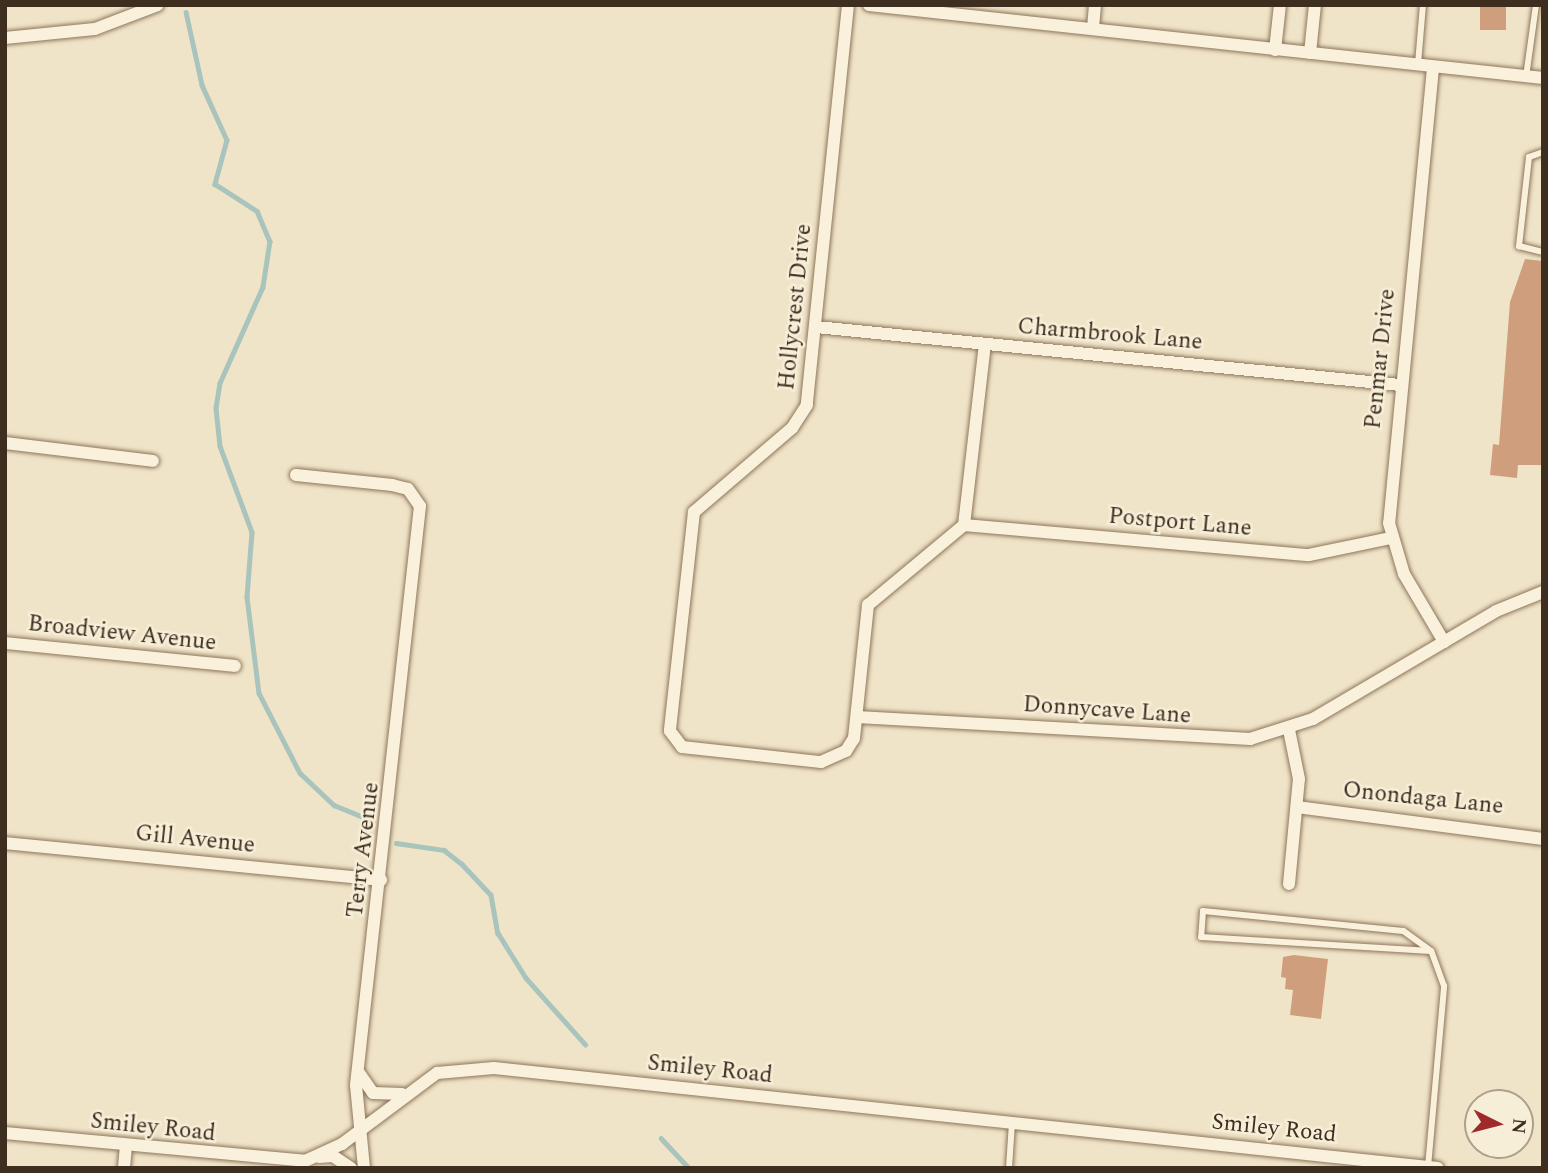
<!DOCTYPE html>
<html>
<head>
<meta charset="utf-8">
<style>
	body { margin:0 }
	#map { position:relative; width:1548px; height:1173px; overflow:hidden; background:#f0e4c8; font-family:Spectral,serif }
	div>[style] { position:absolute }
	.stream>* { height:4.5px; margin:-2.25px; padding:0 2.25px; transform-origin:2.25px; border-radius:2.25px; background:#a9c4bc }
	.building>* { inset:0; background:#cf9f7d; transform-origin:0 0 }
	.roads { filter:drop-shadow(0 0 2px #8d765c) drop-shadow(0 0 2px #8d765c) }
	.service>* { height:6px; margin:-3px; padding:0 3px; transform-origin:3px; border-radius:3px; background:#faf1dc }
	.minor>* { height:12px; margin:-6px; padding:0 6px; transform-origin:6px; border-radius:6px; background:#faf1dc }
	span { translate:-50% -50%; white-space:nowrap; text-align:center; line-height:1.15; -webkit-text-stroke:5px #f7eed8; paint-order:stroke }
	.street-label { font-size:23px; color:#3d2e20 }
	.frame { position:absolute; inset:0; border:7px solid #3d2e20; pointer-events:none }
	.north { position:absolute; left:1464px; top:1089px; width:70px; height:70px; box-sizing:border-box; background:#f7eed8; border:2px solid #ada18e; border-radius:50%; rotate:96deg; font-size:19px; font-weight:700; line-height:28px; text-align:center; color:#3d2e20 }
	.north::after { content:''; display:block; margin:auto; width:24px; height:32px; background:#9e2a2b; clip-path:polygon(50% 0,100% 100%,50% 72%,0 100%) }
</style>
</head>
<body>
<div id="map">
	<div class="stream">
		<i style="left:186px;top:12px;width:75px;rotate:77.6deg"></i>
		<i style="left:202px;top:85px;width:60px;rotate:65.6deg"></i>
		<i style="left:227px;top:140px;width:46px;rotate:105.3deg"></i>
		<i style="left:215px;top:184px;width:50px;rotate:32.7deg"></i>
		<i style="left:257px;top:211px;width:33px;rotate:67deg"></i>
		<i style="left:270px;top:241px;width:47px;rotate:98.7deg"></i>
		<i style="left:263px;top:287px;width:105px;rotate:114.1deg"></i>
		<i style="left:220px;top:383px;width:25px;rotate:99deg"></i>
		<i style="left:216px;top:408px;width:38px;rotate:84deg"></i>
		<i style="left:220px;top:446px;width:92px;rotate:69.6deg"></i>
		<i style="left:252px;top:532px;width:65px;rotate:94.4deg"></i>
		<i style="left:247px;top:597px;width:97px;rotate:82.9deg"></i>
		<i style="left:259px;top:693px;width:90px;rotate:62.9deg"></i>
		<i style="left:300px;top:773px;width:47px;rotate:43.3deg"></i>
		<i style="left:334px;top:805px;width:42px;rotate:22.3deg"></i>
		<i style="left:396px;top:843px;width:49px;rotate:8.3deg"></i>
		<i style="left:444px;top:850px;width:23px;rotate:38deg"></i>
		<i style="left:462px;top:864px;width:42px;rotate:46.9deg"></i>
		<i style="left:491px;top:895px;width:39px;rotate:80deg"></i>
		<i style="left:498px;top:933px;width:53px;rotate:58.1deg"></i>
		<i style="left:526px;top:978px;width:89px;rotate:48.2deg"></i>
		<i style="left:661px;top:1138px;width:41px;rotate:47deg"></i>
	</div>
	<div class="building">
		<i style="left:1480px;top:5px;width:26px;height:25px"></i>
		<i style="clip-path:polygon(1525px 259px,1543px 261px,1543px 465px,1518px 465px,1517px 478px,1490px 475px,1493px 444px,1499px 445px,1510px 302px)"></i>
		<i style="clip-path:polygon(1294px 955px,1328px 959px,1321px 1019px,1290px 1015px,1293px 990px,1285px 989px,1286px 978px,1281px 977px,1283px 957px)"></i>
	</div>
	<div class="roads">
		<div class="service">
			<i style="left:1418px;top:64px;width:59px;rotate:-85.2deg"></i>
			<i style="left:1526px;top:77px;width:73px;rotate:-82.1deg"></i>
			<i style="left:1543px;top:152px;width:15px;rotate:160deg"></i>
			<i style="left:1529px;top:157px;width:90px;rotate:96.4deg"></i>
			<i style="left:1519px;top:246px;width:25px;rotate:14deg"></i>
			<i style="left:1428px;top:1167px;width:182px;rotate:-84.9deg"></i>
			<i style="left:1444px;top:986px;width:37px;rotate:-110deg"></i>
			<i style="left:1431px;top:951px;width:34px;rotate:-144deg"></i>
			<i style="left:1403px;top:931px;width:201px;rotate:-174.3deg"></i>
			<i style="left:1203px;top:911px;width:26px;rotate:94deg"></i>
			<i style="left:1201px;top:937px;width:230px;rotate:3.5deg"></i>
			<i style="left:1009px;top:1168px;width:45px;rotate:-86.2deg"></i>
		</div>
		<div class="minor">
			<i style="left:848px;top:5px;width:402px;rotate:95.9deg"></i>
			<i style="left:807px;top:405px;width:27px;rotate:123deg"></i>
			<i style="left:792px;top:428px;width:129px;rotate:139.4deg"></i>
			<i style="left:694px;top:512px;width:220px;rotate:96.3deg"></i>
			<i style="left:670px;top:731px;width:20px;rotate:53deg"></i>
			<i style="left:682px;top:747px;width:140px;rotate:6.2deg"></i>
			<i style="left:821px;top:762px;width:27px;rotate:-24deg"></i>
			<i style="left:846px;top:751px;width:15px;rotate:-58deg"></i>
			<i style="left:854px;top:738px;width:134px;rotate:-84deg"></i>
			<i style="left:868px;top:605px;width:125px;rotate:-39.8deg"></i>
			<i style="left:964px;top:525px;width:182px;rotate:-83.4deg"></i>
			<i style="left:869px;top:5px;width:678px;rotate:6.18deg"></i>
			<i style="left:1093px;top:28px;width:23px;rotate:-85deg"></i>
			<i style="left:5px;top:38px;width:90px;rotate:-5.7deg"></i>
			<i style="left:95px;top:29px;width:67px;rotate:-20.9deg"></i>
			<i style="left:1275px;top:50px;width:45px;rotate:-83.7deg"></i>
			<i style="left:1310px;top:53px;width:48px;rotate:-84.1deg"></i>
			<i style="left:1433px;top:68px;width:457px;rotate:95.5deg"></i>
			<i style="left:1389px;top:523px;width:53px;rotate:73.6deg"></i>
			<i style="left:1404px;top:574px;width:79px;rotate:59.5deg"></i>
			<i style="left:816px;top:327px;width:587px;rotate:5.67deg"></i>
			<i style="left:5px;top:443px;width:149px;rotate:6.9deg"></i>
			<i style="left:296px;top:475px;width:97px;rotate:5.9deg"></i>
			<i style="left:392px;top:485px;width:16px;rotate:14deg"></i>
			<i style="left:408px;top:489px;width:21px;rotate:55deg"></i>
			<i style="left:420px;top:506px;width:583px;rotate:96.31deg"></i>
			<i style="left:356px;top:1085px;width:83px;rotate:84.5deg"></i>
			<i style="left:964px;top:525px;width:346px;rotate:5deg"></i>
			<i style="left:1309px;top:555px;width:84px;rotate:-11.7deg"></i>
			<i style="left:5px;top:643px;width:231px;rotate:5.7deg"></i>
			<i style="left:857px;top:717px;width:394px;rotate:3.2deg"></i>
			<i style="left:1250px;top:739px;width:66px;rotate:-17.6deg"></i>
			<i style="left:1313px;top:719px;width:212px;rotate:-30.5deg"></i>
			<i style="left:1496px;top:611px;width:51px;rotate:-22deg"></i>
			<i style="left:1297px;top:807px;width:248px;rotate:7.4deg"></i>
			<i style="left:5px;top:843px;width:378px;rotate:5.6deg"></i>
			<i style="left:1289px;top:884px;width:105px;rotate:-84.6deg"></i>
			<i style="left:1299px;top:779px;width:50px;rotate:-101.5deg"></i>
			<i style="left:359px;top:1073px;width:24px;rotate:55deg"></i>
			<i style="left:373px;top:1093px;width:29px;rotate:2deg"></i>
			<i style="left:5px;top:1133px;width:301px;rotate:5.3deg"></i>
			<i style="left:305px;top:1161px;width:41px;rotate:-24.7deg"></i>
			<i style="left:342px;top:1144px;width:119px;rotate:-36.8deg"></i>
			<i style="left:437px;top:1073px;width:57px;rotate:-5deg"></i>
			<i style="left:494px;top:1068px;width:949px;rotate:6.05deg"></i>
			<i style="left:319px;top:1157px;width:14px;rotate:-4deg"></i>
			<i style="left:333px;top:1156px;width:22px;rotate:34deg"></i>
			<i style="left:124px;top:1168px;width:21px;rotate:-85deg"></i>
		</div>
	</div>
	<div class="street-label">
		<span style="left:796px;top:307px;rotate:-84deg">Hollycrest Drive</span>
		<span style="left:1110px;top:335px;rotate:5deg">Charmbrook Lane</span>
		<span style="left:1381px;top:359px;rotate:-84deg">Penmar Drive</span>
		<span style="left:1180px;top:523px;rotate:5deg">Postport Lane</span>
		<span style="left:122px;top:634px;rotate:6deg">Broadview Avenue</span>
		<span style="left:1107px;top:711px;rotate:4deg">Donnycave Lane</span>
		<span style="left:1423px;top:799px;rotate:6deg">Onondaga Lane</span>
		<span style="left:195px;top:840px;rotate:6deg">Gill Avenue</span>
		<span style="left:364px;top:850px;rotate:-83deg">Terry Avenue</span>
		<span style="left:710px;top:1070px;rotate:6deg">Smiley Road</span>
		<span style="left:153px;top:1128px;rotate:6deg">Smiley Road</span>
		<span style="left:1274px;top:1129px;rotate:6deg">Smiley Road</span>
	</div>
	<div class="frame"></div>
	<div class="north">N</div>
</div>
</body>
</html>
